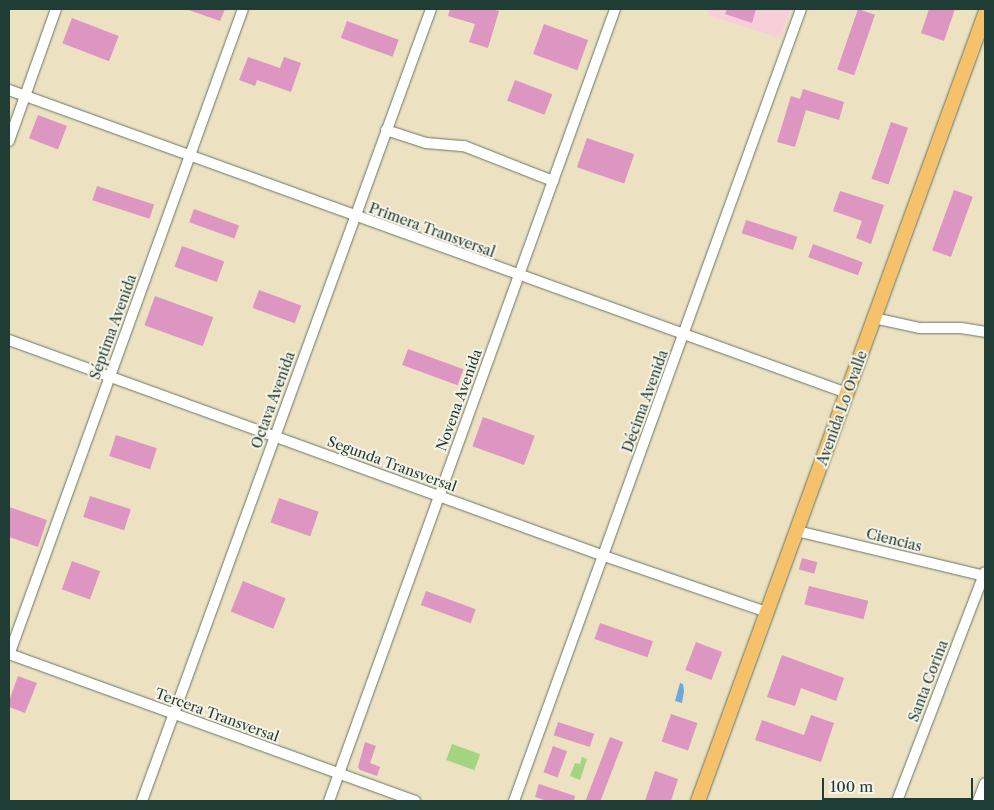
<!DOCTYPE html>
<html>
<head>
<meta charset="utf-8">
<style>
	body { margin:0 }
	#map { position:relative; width:994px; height:810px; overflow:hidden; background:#ece2c2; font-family:"Libre Caslon Text",serif }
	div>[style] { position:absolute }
	.built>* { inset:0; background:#f6cfd9 }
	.green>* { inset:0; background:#a4d482; transform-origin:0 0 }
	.water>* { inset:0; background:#6da7dd }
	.building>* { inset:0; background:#dd95c2; transform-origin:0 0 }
	.roads { filter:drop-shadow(0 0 1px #677766) drop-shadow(0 0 1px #677766) }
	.minor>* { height:10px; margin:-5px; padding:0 5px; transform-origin:5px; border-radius:5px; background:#fff }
	.major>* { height:14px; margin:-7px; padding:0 7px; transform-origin:7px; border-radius:7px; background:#f5c16b }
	span { translate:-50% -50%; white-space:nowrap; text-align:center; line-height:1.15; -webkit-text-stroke:4px #f7f3e8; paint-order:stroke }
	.street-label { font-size:14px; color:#1f3d34 }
	.frame { position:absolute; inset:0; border:10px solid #1f3d34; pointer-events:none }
	.scale { position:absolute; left:822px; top:778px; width:151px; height:22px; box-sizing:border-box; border:2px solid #1f3d34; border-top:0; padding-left:6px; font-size:15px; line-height:18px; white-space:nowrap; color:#1f3d34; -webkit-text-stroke:4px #f7f3e8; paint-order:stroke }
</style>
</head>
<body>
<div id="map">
	<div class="built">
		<i style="clip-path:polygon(709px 9px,791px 9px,780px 38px,707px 15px)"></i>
	</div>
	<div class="green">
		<i style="left:452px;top:744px;width:30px;height:17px;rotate:20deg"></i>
		<i style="clip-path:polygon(582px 757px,587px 759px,580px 780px,570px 776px,575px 763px,580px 764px)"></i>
	</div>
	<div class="water">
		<i style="clip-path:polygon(680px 683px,683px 684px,684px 691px,682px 703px,675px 701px)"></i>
	</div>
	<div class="building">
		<i style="clip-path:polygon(186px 9px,225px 9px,220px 21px)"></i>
		<i style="clip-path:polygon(450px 9px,492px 9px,499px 11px,488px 48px,469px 42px,475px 24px,448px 16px)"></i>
		<i style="clip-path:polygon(727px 9px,756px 9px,752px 23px,725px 14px)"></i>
		<i style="left:858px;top:9px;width:18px;height:64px;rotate:19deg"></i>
		<i style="clip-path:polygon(929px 9px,955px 9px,944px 41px,921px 33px)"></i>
		<i style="left:72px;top:18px;width:50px;height:27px;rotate:21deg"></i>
		<i style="left:347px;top:21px;width:55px;height:18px;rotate:20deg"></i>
		<i style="left:544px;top:24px;width:47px;height:32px;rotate:20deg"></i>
		<i style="clip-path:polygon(248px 57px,280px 68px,284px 57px,301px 63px,291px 92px,257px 80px,255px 86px,239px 80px)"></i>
		<i style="left:515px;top:80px;width:40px;height:22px;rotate:21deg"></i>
		<i style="clip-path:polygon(803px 89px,844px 102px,839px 120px,806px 110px,795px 147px,777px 142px,791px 96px,800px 99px)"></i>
		<i style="left:38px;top:115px;width:31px;height:25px;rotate:21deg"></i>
		<i style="left:891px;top:122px;width:18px;height:60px;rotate:19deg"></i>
		<i style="left:587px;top:138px;width:50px;height:31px;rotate:19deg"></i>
		<i style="left:97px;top:186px;width:60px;height:15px;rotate:18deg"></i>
		<i style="left:954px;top:190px;width:20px;height:64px;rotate:20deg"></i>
		<i style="clip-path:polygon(840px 191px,884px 205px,871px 244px,856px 238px,862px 221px,833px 211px)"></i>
		<i style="left:194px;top:209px;width:48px;height:14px;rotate:20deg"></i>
		<i style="left:746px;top:220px;width:54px;height:14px;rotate:18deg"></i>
		<i style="left:813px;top:244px;width:53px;height:14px;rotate:20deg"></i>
		<i style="left:182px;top:246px;width:45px;height:22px;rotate:20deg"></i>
		<i style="left:259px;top:290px;width:45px;height:19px;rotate:20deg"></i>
		<i style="left:155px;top:296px;width:62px;height:31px;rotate:20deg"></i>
		<i style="left:408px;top:349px;width:59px;height:17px;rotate:20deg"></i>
		<i style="left:483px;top:417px;width:55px;height:31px;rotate:20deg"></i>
		<i style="left:116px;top:435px;width:43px;height:22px;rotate:18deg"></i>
		<i style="left:90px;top:496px;width:43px;height:22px;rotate:18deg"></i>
		<i style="left:279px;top:498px;width:42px;height:26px;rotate:19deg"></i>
		<i style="clip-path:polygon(9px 507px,47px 520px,38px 547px,9px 537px)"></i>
		<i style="left:802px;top:558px;width:16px;height:12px;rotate:15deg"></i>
		<i style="left:72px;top:561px;width:30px;height:30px;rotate:20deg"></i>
		<i style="left:243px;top:581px;width:46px;height:33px;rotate:22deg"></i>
		<i style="left:809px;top:586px;width:61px;height:19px;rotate:14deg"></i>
		<i style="left:426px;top:591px;width:53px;height:15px;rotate:20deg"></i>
		<i style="left:600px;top:623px;width:56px;height:17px;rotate:19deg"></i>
		<i style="left:696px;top:642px;width:28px;height:30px;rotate:21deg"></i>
		<i style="clip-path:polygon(782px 655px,844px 678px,836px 701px,801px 688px,795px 706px,767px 697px)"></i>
		<i style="clip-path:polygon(18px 676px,37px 683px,25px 713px,9px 707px,9px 701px)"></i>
		<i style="left:671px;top:714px;width:28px;height:29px;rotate:19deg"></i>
		<i style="clip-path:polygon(811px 715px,834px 723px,821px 762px,755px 740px,762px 720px,804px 735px)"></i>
		<i style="left:558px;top:722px;width:38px;height:14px;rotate:18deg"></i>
		<i style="left:610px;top:737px;width:14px;height:68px;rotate:21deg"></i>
		<i style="clip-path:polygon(365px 742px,376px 746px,370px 763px,380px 767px,377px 776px,360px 770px,358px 767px)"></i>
		<i style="left:553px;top:746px;width:15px;height:28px;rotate:20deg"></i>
		<i style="clip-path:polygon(655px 771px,678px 779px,671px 801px,645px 801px)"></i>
		<i style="clip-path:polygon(539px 784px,575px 796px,574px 801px,547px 801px,535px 797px)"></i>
	</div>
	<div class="roads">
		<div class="minor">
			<i style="left:9px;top:90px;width:891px;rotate:19.88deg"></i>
			<i style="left:386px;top:130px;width:42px;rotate:18deg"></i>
			<i style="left:426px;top:143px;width:38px;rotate:5deg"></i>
			<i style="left:464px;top:146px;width:96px;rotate:21.5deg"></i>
			<i style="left:9px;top:141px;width:140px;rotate:-70.4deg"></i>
			<i style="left:874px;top:318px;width:46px;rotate:12.5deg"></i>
			<i style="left:919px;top:328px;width:42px"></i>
			<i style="left:961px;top:328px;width:24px;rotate:9deg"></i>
			<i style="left:9px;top:340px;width:633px;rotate:19.95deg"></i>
			<i style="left:604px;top:556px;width:172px;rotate:19deg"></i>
			<i style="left:797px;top:531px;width:193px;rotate:13.5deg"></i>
			<i style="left:9px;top:654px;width:432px;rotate:19.9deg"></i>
			<i style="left:9px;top:655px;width:687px;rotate:-70.09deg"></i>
			<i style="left:142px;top:801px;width:843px;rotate:-69.95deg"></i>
			<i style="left:329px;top:801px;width:842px;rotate:-70.14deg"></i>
			<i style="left:514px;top:801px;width:842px;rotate:-70.08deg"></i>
			<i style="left:897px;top:801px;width:245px;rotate:-69deg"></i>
			<i style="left:978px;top:801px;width:19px;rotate:-69deg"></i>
		</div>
		<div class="major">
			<i style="left:698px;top:801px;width:838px;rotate:-69.96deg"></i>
		</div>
	</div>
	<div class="street-label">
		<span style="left:432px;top:230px;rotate:20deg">Primera Transversal</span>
		<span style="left:113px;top:327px;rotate:-70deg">Séptima Avenida</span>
		<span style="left:273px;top:400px;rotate:-70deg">Octava Avenida</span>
		<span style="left:459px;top:400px;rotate:-70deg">Novena Avenida</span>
		<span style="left:645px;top:401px;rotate:-70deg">Décima Avenida</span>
		<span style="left:842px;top:408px;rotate:-70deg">Avenida Lo Ovalle</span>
		<span style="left:392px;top:464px;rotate:20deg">Segunda Transversal</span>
		<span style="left:894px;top:540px;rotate:14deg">Ciencias</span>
		<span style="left:928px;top:681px;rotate:-69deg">Santa Corina</span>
		<span style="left:217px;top:715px;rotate:20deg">Tercera Transversal</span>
	</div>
	<div class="frame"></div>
	<div class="scale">100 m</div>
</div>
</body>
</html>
